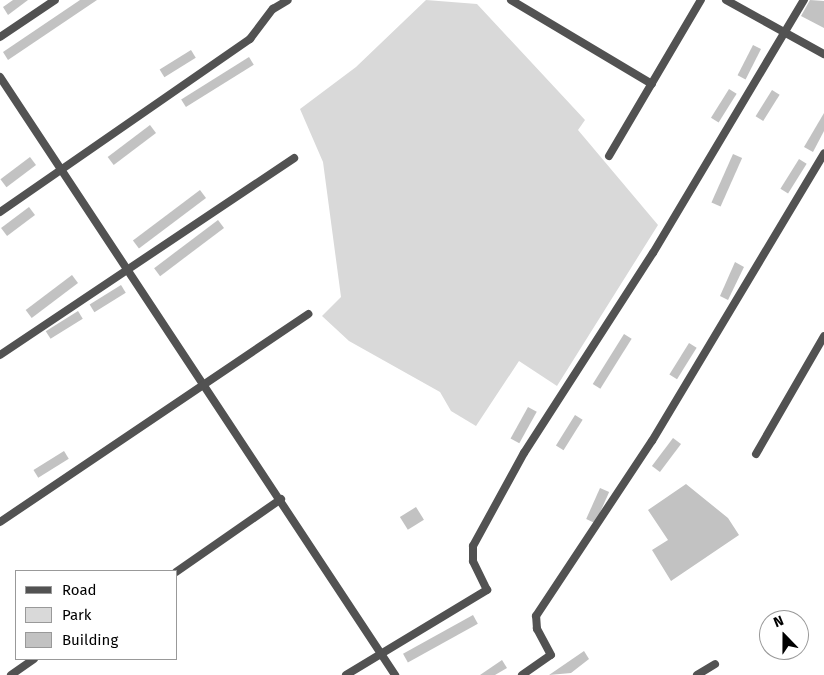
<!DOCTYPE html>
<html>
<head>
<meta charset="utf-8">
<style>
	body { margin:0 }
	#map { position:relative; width:824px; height:675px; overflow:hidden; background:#fff; font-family:"Fira Sans",sans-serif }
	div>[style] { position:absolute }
	.green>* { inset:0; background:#d9d9d9 }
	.building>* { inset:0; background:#c2c2c2; transform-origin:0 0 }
	.minor>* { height:8px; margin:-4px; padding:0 4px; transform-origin:4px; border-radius:4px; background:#525252 }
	span { translate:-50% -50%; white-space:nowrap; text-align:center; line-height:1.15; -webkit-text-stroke:4px #fff; paint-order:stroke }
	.legend { position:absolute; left:15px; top:570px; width:162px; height:90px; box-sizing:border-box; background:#fff; border:1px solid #999; margin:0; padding:6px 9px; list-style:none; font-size:15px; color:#000 }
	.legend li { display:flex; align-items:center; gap:10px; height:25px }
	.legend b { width:25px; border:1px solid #999 }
	.north { position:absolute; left:759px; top:610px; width:50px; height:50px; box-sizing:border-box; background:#fff; border:1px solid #999; border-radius:50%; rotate:338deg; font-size:14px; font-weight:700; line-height:20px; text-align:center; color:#000 }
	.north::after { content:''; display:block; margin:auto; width:18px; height:22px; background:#000; clip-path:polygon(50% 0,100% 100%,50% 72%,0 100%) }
</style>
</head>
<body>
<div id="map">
	<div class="green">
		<i style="clip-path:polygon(426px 0,477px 4px,585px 120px,578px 130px,658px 225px,557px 386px,519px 361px,476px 426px,451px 411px,440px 392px,349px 341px,322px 316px,341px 297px,323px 162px,300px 109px,356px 67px)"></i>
	</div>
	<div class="building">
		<i style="clip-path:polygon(13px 0,28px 0,8px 15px,3px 7px)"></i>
		<i style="clip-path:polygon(80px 0,97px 0,8px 60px,3px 52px)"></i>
		<i style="clip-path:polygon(810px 0,824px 1px,824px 28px,801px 16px)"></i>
		<i style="left:753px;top:45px;width:9px;height:34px;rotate:27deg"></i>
		<i style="left:191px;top:50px;width:9px;height:37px;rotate:58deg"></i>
		<i style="left:249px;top:57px;width:9px;height:80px;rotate:58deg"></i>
		<i style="left:729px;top:89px;width:9px;height:34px;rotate:32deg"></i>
		<i style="left:772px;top:90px;width:9px;height:31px;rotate:32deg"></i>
		<i style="clip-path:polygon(824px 113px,824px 131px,813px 152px,804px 147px)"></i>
		<i style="left:150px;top:125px;width:10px;height:53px;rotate:53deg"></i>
		<i style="left:733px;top:154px;width:10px;height:53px;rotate:24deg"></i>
		<i style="left:30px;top:157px;width:10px;height:37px;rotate:53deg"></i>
		<i style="left:799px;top:159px;width:9px;height:35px;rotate:32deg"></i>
		<i style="left:200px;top:190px;width:10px;height:84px;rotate:53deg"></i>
		<i style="left:29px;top:207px;width:10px;height:35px;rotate:53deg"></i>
		<i style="left:218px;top:220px;width:10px;height:80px;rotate:53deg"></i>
		<i style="clip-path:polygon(735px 262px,744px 267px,728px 300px,720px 296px)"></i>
		<i style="left:72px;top:275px;width:10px;height:58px;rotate:53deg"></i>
		<i style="left:121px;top:285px;width:9px;height:37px;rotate:58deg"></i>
		<i style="left:78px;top:311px;width:9px;height:38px;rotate:58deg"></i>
		<i style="left:624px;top:334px;width:9px;height:59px;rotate:32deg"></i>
		<i style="left:689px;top:343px;width:9px;height:37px;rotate:32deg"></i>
		<i style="left:528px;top:407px;width:10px;height:36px;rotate:29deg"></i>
		<i style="left:575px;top:415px;width:9px;height:36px;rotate:32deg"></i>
		<i style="left:673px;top:438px;width:10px;height:35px;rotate:37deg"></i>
		<i style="left:64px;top:451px;width:9px;height:36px;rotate:58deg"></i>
		<i style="clip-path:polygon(686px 484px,728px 518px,739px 535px,671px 581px,652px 550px,668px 540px,648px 510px)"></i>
		<i style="left:600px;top:488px;width:10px;height:34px;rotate:24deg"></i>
		<i style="left:416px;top:507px;width:15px;height:19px;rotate:58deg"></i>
		<i style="left:473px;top:615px;width:10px;height:80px;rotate:61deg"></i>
		<i style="clip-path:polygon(584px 651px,589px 659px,571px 673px,549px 675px)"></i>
		<i style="clip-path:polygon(502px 660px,507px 668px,495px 675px,480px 675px)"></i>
	</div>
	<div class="minor">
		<i style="left:511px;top:0;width:164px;rotate:30.8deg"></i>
		<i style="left:726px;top:0;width:112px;rotate:28.9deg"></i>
		<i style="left:0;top:37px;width:66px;rotate:-33.9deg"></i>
		<i style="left:0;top:77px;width:717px;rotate:56.55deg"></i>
		<i style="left:609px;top:156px;width:181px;rotate:-59.5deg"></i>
		<i style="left:0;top:212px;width:304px;rotate:-34.7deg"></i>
		<i style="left:250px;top:39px;width:38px;rotate:-53deg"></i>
		<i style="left:273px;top:9px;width:17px;rotate:-31deg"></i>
		<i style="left:0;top:355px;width:354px;rotate:-33.8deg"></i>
		<i style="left:756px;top:454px;width:136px;rotate:-60deg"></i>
		<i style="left:0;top:522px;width:372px;rotate:-34deg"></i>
		<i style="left:176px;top:572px;width:128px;rotate:-34.8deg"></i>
		<i style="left:11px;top:675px;width:28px;rotate:-35deg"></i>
		<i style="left:346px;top:675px;width:165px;rotate:-31.1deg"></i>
		<i style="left:487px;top:590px;width:32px;rotate:-116deg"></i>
		<i style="left:473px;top:561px;width:15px;rotate:-90deg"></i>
		<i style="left:473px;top:546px;width:106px;rotate:-61.3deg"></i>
		<i style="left:524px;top:453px;width:238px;rotate:-57.2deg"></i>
		<i style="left:653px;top:253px;width:295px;rotate:-59.2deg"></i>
		<i style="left:522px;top:675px;width:35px;rotate:-35deg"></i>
		<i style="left:551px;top:655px;width:30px;rotate:-118deg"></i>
		<i style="left:537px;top:629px;width:13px;rotate:-94deg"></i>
		<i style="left:536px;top:616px;width:210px;rotate:-56.5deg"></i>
		<i style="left:652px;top:441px;width:335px;rotate:-59.1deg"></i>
		<i style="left:697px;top:675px;width:21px;rotate:-31deg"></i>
	</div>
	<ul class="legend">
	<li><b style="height:6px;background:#525252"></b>Road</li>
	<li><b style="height:14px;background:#d9d9d9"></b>Park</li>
	<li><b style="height:14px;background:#c2c2c2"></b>Building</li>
	</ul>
	<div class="north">N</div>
</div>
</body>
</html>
